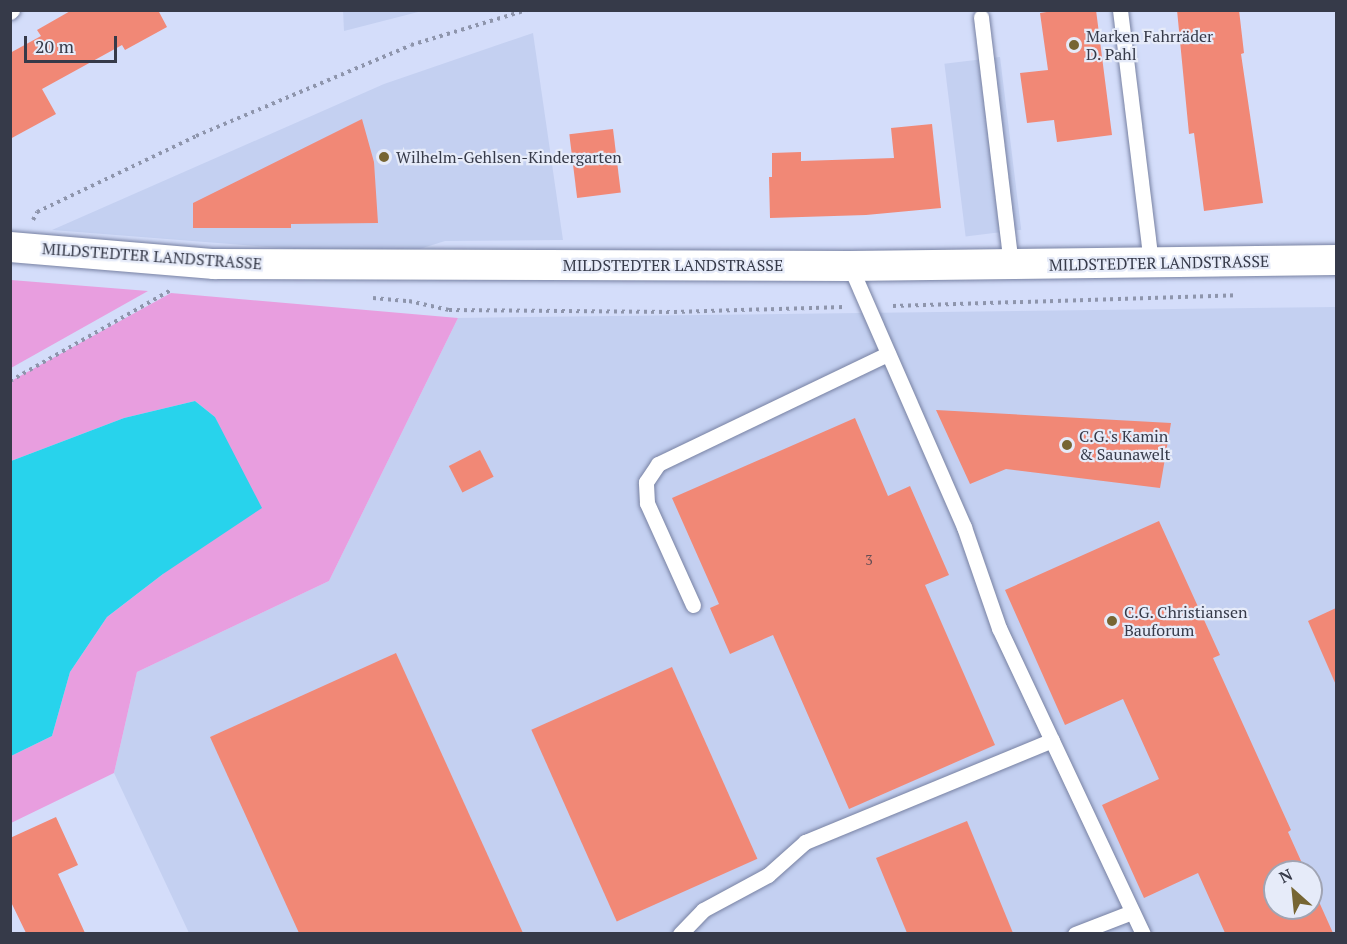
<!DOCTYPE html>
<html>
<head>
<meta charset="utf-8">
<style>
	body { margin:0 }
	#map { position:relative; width:1347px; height:944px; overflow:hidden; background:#d4ddfa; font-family:"PT Serif",serif }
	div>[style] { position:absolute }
	.built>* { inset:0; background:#c4d0f1; transform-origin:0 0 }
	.green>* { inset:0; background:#e89edf }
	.water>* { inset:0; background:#28d3ec }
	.building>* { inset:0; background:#f18876; transform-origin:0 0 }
	.path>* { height:4px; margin-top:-2px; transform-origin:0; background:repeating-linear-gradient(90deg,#8e95ac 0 3px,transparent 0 7.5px) }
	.roads { filter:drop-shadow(0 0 2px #7781a2) drop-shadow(0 0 2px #7781a2) }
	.service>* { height:15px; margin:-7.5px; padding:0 7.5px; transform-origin:7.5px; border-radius:7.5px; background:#fff }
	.minor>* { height:30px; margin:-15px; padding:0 15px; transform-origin:15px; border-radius:15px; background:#fff }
	.dots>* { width:16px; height:16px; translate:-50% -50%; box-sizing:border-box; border:3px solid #e6ebf9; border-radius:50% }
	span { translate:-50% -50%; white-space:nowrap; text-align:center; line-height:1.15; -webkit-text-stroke:4.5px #e6ebf9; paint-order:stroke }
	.number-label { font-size:14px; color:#654e54 }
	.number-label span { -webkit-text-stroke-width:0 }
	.poi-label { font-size:16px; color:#363a49 }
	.left { translate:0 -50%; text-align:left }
	.street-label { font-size:16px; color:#363a49 }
	.frame { position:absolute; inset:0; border:12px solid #363a49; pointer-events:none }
	.north { position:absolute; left:1263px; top:860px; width:60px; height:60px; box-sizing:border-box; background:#e6ebf9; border:2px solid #a0a4b3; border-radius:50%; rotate:333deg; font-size:16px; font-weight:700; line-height:24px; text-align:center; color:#363a49 }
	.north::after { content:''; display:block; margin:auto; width:21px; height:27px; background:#766533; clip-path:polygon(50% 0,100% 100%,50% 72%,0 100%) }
	.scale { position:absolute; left:24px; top:36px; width:93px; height:27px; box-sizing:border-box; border:3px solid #363a49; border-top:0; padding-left:8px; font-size:18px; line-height:21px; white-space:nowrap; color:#363a49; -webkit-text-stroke:4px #e6ebf9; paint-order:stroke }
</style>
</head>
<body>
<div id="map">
	<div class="built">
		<i style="clip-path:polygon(343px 10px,422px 10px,422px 11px,344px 31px)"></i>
		<i style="clip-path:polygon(533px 33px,563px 240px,445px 241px,394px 257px,52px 230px,384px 84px)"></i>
		<i style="left:1000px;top:57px;width:174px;height:56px;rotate:83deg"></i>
		<i style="clip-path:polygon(evenodd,1336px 307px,1336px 933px,189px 933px,114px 773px,137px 672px,329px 581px,458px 318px,1336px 307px,1275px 872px,1311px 872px,1311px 908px,1275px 908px,1275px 872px)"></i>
	</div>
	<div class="green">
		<i style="clip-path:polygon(10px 280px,11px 280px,148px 291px,11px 368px)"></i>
		<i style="clip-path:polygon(171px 293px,458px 318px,329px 581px,137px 672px,114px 773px,11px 823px,11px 756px,52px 736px,70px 672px,107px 617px,163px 574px,234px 458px,215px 417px,195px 401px,124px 418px,11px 461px,11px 381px)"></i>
	</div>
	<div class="water">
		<i style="clip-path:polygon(195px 401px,215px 417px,262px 508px,163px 574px,107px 617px,70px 672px,52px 736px,11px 756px,11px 461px,124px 418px)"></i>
	</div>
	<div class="building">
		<i style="clip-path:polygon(72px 10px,158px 10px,167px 27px,125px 50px,122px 45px,42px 89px,56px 114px,10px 139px,10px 53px,41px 36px,37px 30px)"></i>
		<i style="clip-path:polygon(1060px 10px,1096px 10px,1112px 135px,1057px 142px,1054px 120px,1027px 123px,1020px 73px,1048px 70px,1040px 13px)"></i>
		<i style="clip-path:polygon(1177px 10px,1239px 10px,1244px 53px,1241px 54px,1263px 203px,1204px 211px,1194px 133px,1189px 134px)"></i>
		<i style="clip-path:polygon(362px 119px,374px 162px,378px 223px,291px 224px,291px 228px,193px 228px,193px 203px)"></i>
		<i style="clip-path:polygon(932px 124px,941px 208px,866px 215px,770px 218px,769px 177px,772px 177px,772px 153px,801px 152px,801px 161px,894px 158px,891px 128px)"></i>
		<i style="left:613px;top:129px;width:64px;height:44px;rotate:83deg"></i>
		<i style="clip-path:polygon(936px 410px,1171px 423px,1160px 488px,1006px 469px,970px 484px)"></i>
		<i style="clip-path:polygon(855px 418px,888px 496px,910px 486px,949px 575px,925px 585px,995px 745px,849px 809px,773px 635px,730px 654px,710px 608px,719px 604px,672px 498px)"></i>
		<i style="left:480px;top:450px;width:30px;height:35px;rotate:63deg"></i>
		<i style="clip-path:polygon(1159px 521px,1220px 655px,1213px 658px,1291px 830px,1288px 832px,1306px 872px,1275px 872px,1275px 908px,1311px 908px,1311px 884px,1333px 933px,1225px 933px,1198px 873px,1144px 898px,1102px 805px,1159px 779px,1123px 699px,1065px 725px,1005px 590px)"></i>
		<i style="clip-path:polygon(1336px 608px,1336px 685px,1308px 621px)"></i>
		<i style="clip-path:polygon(396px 653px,523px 933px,299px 933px,210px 737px)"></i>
		<i style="left:672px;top:667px;width:210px;height:154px;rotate:66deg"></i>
		<i style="clip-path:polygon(56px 817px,78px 865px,58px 874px,85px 933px,26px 933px,10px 900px,10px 838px)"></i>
		<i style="clip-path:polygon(967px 821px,1013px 933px,907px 933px,876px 858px)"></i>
	</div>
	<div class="path">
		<i style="left:33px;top:220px;width:9px;rotate:-63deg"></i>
		<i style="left:37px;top:212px;width:176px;rotate:-25.5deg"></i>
		<i style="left:196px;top:136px;width:233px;rotate:-22.9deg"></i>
		<i style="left:411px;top:45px;width:121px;rotate:-16.8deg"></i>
		<i style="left:373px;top:298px;width:36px;rotate:5deg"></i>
		<i style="left:409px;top:301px;width:41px;rotate:12.7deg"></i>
		<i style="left:449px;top:310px;width:225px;rotate:0.5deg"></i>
		<i style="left:674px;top:312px;width:170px;rotate:-1.7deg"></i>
		<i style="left:893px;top:306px;width:344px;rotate:-1.8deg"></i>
		<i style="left:10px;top:381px;width:185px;rotate:-29.5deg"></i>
	</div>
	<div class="roads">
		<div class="service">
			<i style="left:1120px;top:10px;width:255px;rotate:83deg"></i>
			<i style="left:10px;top:12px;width:3px;rotate:-45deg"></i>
			<i style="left:981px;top:17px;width:249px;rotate:83.1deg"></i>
			<i style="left:850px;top:266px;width:285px;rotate:66.4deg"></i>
			<i style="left:964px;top:527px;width:107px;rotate:70.9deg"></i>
			<i style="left:999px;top:628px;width:338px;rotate:64.8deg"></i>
			<i style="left:693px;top:605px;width:112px;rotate:-114.3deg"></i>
			<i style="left:647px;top:503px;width:21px;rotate:-93deg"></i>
			<i style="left:646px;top:482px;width:22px;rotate:-56deg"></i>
			<i style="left:658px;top:464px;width:255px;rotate:-25.6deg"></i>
			<i style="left:680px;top:934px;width:33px;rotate:-46deg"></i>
			<i style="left:703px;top:910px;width:74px;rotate:-28.3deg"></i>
			<i style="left:768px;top:875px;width:50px;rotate:-41.7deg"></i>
			<i style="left:805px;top:842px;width:267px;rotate:-22.4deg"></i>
			<i style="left:1075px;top:934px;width:61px;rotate:-21.1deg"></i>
		</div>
		<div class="minor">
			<i style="left:10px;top:247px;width:205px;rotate:4.8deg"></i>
			<i style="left:214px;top:264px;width:636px;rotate:0.18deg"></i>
			<i style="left:850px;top:266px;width:486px;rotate:-0.7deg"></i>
		</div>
	</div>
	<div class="dots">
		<i style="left:1074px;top:45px;background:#766533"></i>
		<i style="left:384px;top:157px;background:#766533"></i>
		<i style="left:1067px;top:445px;background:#766533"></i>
		<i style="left:1112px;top:621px;background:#766533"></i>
	</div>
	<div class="number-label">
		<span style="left:869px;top:560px">3</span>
	</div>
	<div class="poi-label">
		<span class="left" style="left:1086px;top:45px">Marken Fahrräder<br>D. Pahl</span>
		<span class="left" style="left:396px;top:157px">Wilhelm-Gehlsen-Kindergarten</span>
		<span class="left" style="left:1079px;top:445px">C.G.'s Kamin<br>&amp; Saunawelt</span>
		<span class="left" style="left:1124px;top:621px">C.G. Christiansen<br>Bauforum</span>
	</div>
	<div class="street-label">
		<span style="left:152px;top:256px;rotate:4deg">MILDSTEDTER LANDSTRASSE</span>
		<span style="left:1159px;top:263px;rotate:-1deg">MILDSTEDTER LANDSTRASSE</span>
		<span style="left:673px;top:265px">MILDSTEDTER LANDSTRASSE</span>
	</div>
	<div class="frame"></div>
	<div class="north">N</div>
	<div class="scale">20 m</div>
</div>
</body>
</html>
